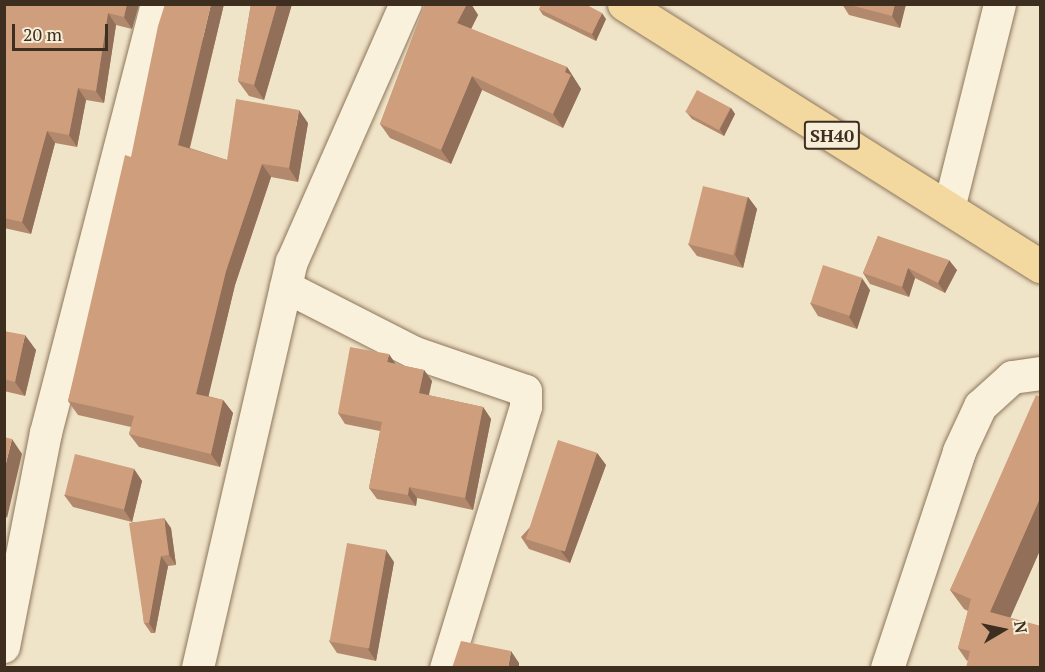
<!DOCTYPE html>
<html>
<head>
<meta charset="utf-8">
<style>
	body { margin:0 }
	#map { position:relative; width:1045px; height:672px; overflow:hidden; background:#f0e4c8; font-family:"PT Serif",serif }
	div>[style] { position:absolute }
	.roads { filter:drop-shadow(0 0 2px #8d765c) drop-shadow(0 0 2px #8d765c) }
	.minor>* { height:32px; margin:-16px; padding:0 16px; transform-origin:16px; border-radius:16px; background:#faf1dc }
	.tertiary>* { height:33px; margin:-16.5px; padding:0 16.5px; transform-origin:16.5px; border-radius:16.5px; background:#faf1dc }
	.primary>* { height:33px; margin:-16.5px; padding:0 16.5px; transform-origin:16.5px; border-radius:16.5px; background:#f3d9a0 }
	.wall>* { inset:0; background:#b2896c }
	.shaded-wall>* { inset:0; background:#916f58 }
	.building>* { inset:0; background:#cf9f7d; transform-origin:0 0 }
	span { translate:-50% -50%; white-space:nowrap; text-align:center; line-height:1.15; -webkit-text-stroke:4.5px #f7eed8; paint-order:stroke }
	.shield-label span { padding:2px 4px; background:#f7eed8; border:2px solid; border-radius:4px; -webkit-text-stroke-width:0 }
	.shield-label { font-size:18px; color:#3d2e20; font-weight:700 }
	.frame { position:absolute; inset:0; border:6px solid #3d2e20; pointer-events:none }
	.north { position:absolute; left:973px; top:600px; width:60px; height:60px; -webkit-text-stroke:4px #f7eed8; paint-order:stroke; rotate:81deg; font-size:16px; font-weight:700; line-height:24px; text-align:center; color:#3d2e20 }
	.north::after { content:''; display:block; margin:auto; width:21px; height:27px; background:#3d2e20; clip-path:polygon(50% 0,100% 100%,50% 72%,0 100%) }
	.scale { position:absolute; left:12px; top:24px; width:96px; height:27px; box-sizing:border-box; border:3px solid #3d2e20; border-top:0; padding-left:8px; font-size:18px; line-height:21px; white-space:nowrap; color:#3d2e20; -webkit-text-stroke:4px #f7eed8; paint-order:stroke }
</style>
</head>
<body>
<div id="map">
	<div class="roads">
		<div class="minor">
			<i style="left:949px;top:209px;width:211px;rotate:-76deg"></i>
			<i style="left:286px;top:287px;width:145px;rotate:27.1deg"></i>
			<i style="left:415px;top:353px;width:117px;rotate:18.9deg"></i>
			<i style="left:526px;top:391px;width:16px;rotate:90deg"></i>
			<i style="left:526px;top:407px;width:273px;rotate:107deg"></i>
			<i style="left:4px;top:647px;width:218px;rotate:-78.9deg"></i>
			<i style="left:46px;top:433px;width:443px;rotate:-75.5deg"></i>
			<i style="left:198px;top:668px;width:417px;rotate:-77deg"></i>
			<i style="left:292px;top:262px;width:282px;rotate:-66.2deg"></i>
		</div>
		<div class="tertiary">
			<i style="left:887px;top:668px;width:229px;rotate:-71.6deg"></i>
			<i style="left:959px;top:451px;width:50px;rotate:-65deg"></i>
			<i style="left:980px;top:406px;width:43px;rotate:-42.2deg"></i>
			<i style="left:1012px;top:377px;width:28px;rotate:-8deg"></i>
		</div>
		<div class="primary">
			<i style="left:624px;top:4px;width:492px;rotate:32.2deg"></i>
		</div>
	</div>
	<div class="wall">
		<i style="clip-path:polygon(4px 4px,139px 4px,132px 29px,116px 25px,104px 103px,86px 100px,77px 147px,55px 143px,31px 234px,4px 228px)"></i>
		<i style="clip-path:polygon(224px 4px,190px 148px,227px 160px,308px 123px,298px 182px,271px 177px,235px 285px,208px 396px,223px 400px,233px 413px,220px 467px,139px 447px,129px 434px,131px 427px,78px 415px,68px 401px,131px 157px)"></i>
		<i style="clip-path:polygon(251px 4px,292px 4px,264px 100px,249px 96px,238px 81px)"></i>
		<i style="clip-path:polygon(425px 4px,471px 4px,478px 15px,471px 29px,567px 67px,581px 89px,563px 128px,482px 90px,451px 164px,390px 138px,380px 124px)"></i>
		<i style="clip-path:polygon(842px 4px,906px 4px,900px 28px,849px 15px)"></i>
		<i style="clip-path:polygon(539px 9px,606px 19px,596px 41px,543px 15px)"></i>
		<i style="clip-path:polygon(731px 108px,735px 114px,724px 136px,692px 119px,687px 113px)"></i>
		<i style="clip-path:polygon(748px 197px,757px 209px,743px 268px,697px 256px,688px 244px)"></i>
		<i style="clip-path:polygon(878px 236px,957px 270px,945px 293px,915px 278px,909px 297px,870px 284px,863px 273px)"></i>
		<i style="clip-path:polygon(870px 290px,857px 329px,818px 316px,810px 303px)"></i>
		<i style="clip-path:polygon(4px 331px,36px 350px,25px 396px,4px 391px)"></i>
		<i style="clip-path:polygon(395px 364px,424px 370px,432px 381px,428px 395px,483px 407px,491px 419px,473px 510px,417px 498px,416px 506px,377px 499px,369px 488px,380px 431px,345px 424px,338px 413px)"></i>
		<i style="clip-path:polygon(1041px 397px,1041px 548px,1010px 618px,967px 661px,958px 648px,968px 611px,964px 609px,950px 590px)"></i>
		<i style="clip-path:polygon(597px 453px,606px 465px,570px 563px,529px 549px,521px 537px)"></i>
		<i style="clip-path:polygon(134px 469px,142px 481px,132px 522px,171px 528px,176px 565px,168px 566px,155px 633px,151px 633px,144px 623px,132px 522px,73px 507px,64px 495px)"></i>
		<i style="clip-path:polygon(394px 562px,376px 661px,337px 653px,329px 641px)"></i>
	</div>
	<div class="shaded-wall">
		<i style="clip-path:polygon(127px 4px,139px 4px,132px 29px,124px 17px)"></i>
		<i style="clip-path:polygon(211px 4px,224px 4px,187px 158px,178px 145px)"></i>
		<i style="clip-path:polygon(277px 4px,292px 4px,264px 100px,254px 85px)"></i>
		<i style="clip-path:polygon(467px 4px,471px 4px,478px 15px,467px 37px,457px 23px)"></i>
		<i style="clip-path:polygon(895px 4px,906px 4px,900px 28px,892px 16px)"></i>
		<i style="clip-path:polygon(108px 13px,116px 25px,104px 103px,96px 91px)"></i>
		<i style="clip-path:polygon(602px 13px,606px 19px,596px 41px,592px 34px)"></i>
		<i style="clip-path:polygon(567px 67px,581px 89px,563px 128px,553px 114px,565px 72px)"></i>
		<i style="clip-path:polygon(472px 76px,482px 90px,451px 164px,441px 150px)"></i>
		<i style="clip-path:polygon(78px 88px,86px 100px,77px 147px,69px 135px)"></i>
		<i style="clip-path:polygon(731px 108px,735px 114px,724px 136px,720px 129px)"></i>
		<i style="clip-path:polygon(299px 110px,308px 123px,298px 182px,289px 168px)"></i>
		<i style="clip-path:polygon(47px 131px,55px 143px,31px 234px,22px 222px)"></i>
		<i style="clip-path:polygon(262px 164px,271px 177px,235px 285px,206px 407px,196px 394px,226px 271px)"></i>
		<i style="clip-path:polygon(748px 197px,757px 209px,743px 268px,735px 255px)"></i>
		<i style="clip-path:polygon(949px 260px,957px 270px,945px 293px,938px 283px)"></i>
		<i style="clip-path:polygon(908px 268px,915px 278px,909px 297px,902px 287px)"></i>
		<i style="clip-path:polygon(862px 278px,870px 290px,857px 329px,849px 317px)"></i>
		<i style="clip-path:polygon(25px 335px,36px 350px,25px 396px,15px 382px)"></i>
		<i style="clip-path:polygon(389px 354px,397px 366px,387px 362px)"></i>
		<i style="clip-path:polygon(424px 370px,432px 381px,427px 404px,419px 393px)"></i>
		<i style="clip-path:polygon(223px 400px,233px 413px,220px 467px,211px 454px)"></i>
		<i style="clip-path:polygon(483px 407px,491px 419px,473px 510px,465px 498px)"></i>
		<i style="clip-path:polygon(12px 439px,22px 454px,7px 518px,4px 514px,4px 471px)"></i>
		<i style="clip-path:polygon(597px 453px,606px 465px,570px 563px,561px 551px)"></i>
		<i style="clip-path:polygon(134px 469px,142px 481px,132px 522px,124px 510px)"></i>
		<i style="clip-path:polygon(409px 487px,417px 498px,416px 506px,408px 495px)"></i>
		<i style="clip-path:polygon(1041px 496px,1041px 548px,1004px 632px,990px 612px)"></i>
		<i style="clip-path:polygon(164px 518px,171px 528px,176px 565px,169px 555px)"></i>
		<i style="clip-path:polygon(386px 550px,394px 562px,376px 661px,368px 649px)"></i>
		<i style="clip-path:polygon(161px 556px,168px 566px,155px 633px,149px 623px)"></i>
		<i style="clip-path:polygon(511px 651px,519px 663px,519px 668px,508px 668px)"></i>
	</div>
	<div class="building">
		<i style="clip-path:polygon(4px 4px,127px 4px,124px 17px,108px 13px,96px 91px,78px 88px,69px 135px,47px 131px,22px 222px,4px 218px)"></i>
		<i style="clip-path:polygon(165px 4px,211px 4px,178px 145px,227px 160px,236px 99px,299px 110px,289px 168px,262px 164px,226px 271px,196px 394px,223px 400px,211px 454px,129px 434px,134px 416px,68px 401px,125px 155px,131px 157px,158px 26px)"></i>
		<i style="clip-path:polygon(251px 4px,277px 4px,254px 85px,238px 81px)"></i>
		<i style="clip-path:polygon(425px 4px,467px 4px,457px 23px,567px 67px,565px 72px,571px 75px,553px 114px,472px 76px,441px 150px,380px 124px)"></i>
		<i style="clip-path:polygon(541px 4px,585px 4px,602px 13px,592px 34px,539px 9px)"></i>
		<i style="clip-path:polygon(846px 4px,895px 4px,892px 16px)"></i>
		<i style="left:697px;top:90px;width:38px;height:25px;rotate:28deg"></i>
		<i style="left:703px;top:186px;width:46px;height:60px;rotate:14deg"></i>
		<i style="clip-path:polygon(878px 236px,949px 260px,938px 283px,908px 268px,902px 287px,863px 273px)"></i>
		<i style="left:823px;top:265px;width:41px;height:40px;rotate:18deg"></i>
		<i style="clip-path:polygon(4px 331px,25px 335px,15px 382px,4px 379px)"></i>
		<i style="clip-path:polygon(350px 347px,389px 354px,387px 362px,424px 370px,419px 393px,483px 407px,465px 498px,409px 487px,408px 495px,369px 488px,382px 422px,338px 413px)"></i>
		<i style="clip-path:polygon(1036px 395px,1041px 397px,1041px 496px,990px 612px,1041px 626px,1041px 668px,966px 668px,970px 651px,958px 648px,971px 599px,950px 590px)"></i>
		<i style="clip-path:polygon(4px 437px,12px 439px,4px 471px)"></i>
		<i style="left:558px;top:440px;width:41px;height:104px;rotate:18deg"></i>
		<i style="left:75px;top:454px;width:61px;height:42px;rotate:14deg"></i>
		<i style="clip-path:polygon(164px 518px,169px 555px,161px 556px,149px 623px,144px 623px,129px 523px)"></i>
		<i style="left:347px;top:543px;width:40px;height:100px;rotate:10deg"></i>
		<i style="clip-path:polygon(461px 641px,511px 651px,508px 668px,452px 668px)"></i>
	</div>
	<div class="shield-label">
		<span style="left:832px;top:135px">SH40</span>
	</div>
	<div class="frame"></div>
	<div class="north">N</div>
	<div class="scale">20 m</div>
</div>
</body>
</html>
